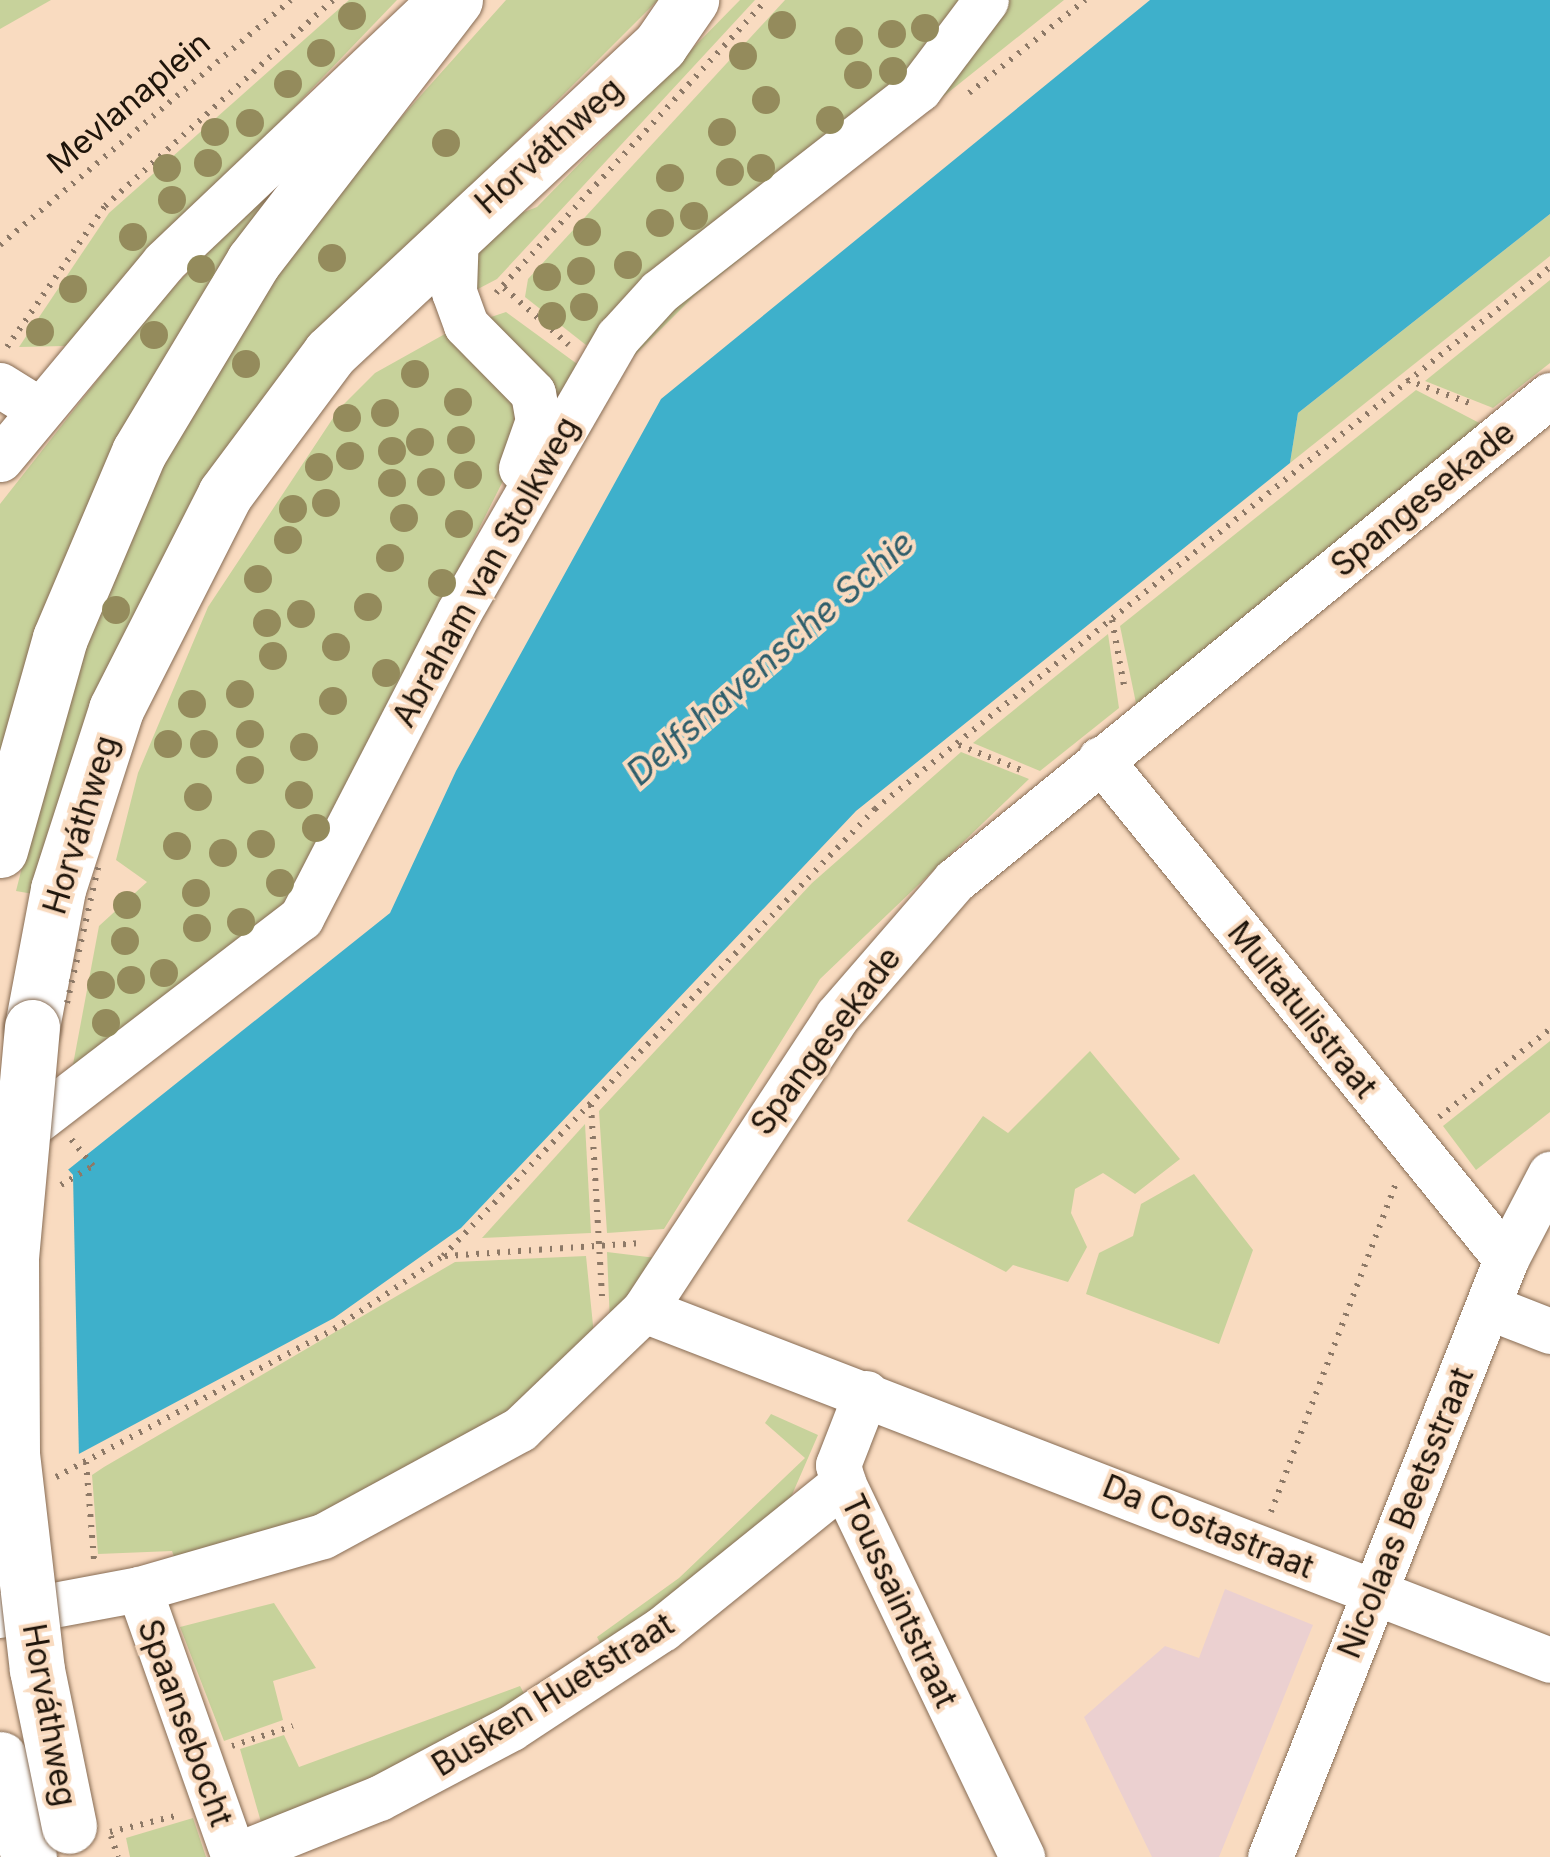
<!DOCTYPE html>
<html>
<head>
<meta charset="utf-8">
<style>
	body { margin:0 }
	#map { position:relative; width:1550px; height:1857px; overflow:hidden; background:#f9dbc0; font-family:Inter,sans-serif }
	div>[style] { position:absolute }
	.education>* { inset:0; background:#ebd0d0 }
	.green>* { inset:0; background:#c7d29b }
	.water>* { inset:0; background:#3eb0cb }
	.pier>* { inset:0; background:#f9dbc0 }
	.path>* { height:6px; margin-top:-3px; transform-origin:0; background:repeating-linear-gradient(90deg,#8d7967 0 2.5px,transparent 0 10.5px) }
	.roads { filter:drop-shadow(0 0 2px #876c54) drop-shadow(0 0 2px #876c54) }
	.minor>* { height:45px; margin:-22.5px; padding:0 22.5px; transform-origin:22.5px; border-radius:22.5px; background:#fff }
	.major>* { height:55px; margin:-27.5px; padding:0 27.5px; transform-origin:27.5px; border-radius:27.5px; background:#fff }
	.path-bridge>* { height:6px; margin-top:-3px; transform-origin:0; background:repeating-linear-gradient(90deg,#8d7967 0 2.5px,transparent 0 10.5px) }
	.bridges { filter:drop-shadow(0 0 2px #876c54) drop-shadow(0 0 2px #876c54) }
	.major-bridge>* { height:55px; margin:-27.5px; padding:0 27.5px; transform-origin:27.5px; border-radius:27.5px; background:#fff }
	.trees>* { width:28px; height:28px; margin:-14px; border-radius:50%; background:#948b5c }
	span { translate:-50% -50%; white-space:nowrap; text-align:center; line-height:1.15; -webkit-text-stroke:8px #f9dbc0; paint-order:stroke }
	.street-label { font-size:32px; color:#1f150b }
	.water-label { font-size:35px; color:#2f5e6b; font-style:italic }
</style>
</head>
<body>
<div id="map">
	<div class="education">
		<i style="clip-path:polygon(1225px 1589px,1313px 1625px,1219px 1857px,1152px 1857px,1084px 1717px,1165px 1646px,1199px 1658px)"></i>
	</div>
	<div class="green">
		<i style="clip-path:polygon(0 0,51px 0,0 29px)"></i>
		<i style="clip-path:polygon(349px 0,397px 0,65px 346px,19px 347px,109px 213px)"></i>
		<i style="clip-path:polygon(506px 0,658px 0,333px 325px,39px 895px,16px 891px,84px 623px,212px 357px,389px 131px)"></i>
		<i style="clip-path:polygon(740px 0,755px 0,497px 279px,476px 290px,476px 254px,501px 221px,537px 207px)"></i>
		<i style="clip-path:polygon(785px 0,970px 0,939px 48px,586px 345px,525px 297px,528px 279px)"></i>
		<i style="clip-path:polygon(1002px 0,1064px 0,694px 296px,631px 359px,616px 354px)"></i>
		<i style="clip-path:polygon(327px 124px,0 758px,0 504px,154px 308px)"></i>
		<i style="clip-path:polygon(1550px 214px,1550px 256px,1290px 463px,1298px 413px)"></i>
		<i style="clip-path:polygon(1550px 280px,1550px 363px,1493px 408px,1425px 381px)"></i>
		<i style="clip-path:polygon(506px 312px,584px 369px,558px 402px,550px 380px,485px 319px)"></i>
		<i style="clip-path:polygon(452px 330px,512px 392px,518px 451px,299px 887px,263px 926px,72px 1070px,99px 926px,147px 882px,116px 860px,138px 773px,208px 607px,339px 409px,375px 373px)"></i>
		<i style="clip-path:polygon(1416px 390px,1489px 428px,1137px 708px,1120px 626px)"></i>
		<i style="clip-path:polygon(1108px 634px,1119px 708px,1040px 771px,973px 743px)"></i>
		<i style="clip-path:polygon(961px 752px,1029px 779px,820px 979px,664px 1229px,607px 1233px,599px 1111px,812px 883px)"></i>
		<i style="clip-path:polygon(1550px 1041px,1550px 1112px,1476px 1170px,1443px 1126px)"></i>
		<i style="clip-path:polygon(1090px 1051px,1180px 1159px,1135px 1194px,1103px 1173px,1075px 1189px,1071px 1213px,1087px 1247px,1068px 1282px,1013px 1265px,1006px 1272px,907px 1221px,983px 1116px,1008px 1133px)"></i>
		<i style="clip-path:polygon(585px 1124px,591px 1233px,482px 1238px)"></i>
		<i style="clip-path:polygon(1194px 1174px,1253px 1250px,1219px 1344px,1086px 1294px,1099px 1253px,1133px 1236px,1141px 1204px)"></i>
		<i style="clip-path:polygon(607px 1252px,656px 1258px,610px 1323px)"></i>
		<i style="clip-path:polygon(586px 1256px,594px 1335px,505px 1420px,381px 1496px,176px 1562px,172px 1551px,98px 1554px,92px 1475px,104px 1467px,455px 1262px)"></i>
		<i style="clip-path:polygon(771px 1414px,818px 1435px,788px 1504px,603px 1648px,597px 1637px,679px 1578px,805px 1458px,765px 1423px)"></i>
		<i style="clip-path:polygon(274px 1603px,316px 1668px,273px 1681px,283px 1720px,224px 1741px,180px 1627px)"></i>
		<i style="clip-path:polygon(520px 1686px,526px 1697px,419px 1758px,261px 1822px,240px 1749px,284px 1735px,299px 1767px)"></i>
		<i style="clip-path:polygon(193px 1818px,206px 1857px,130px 1857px,126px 1838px)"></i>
	</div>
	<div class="water">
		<i style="clip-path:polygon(1150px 0,1550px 0,1550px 214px,1298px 413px,1290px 463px,856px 811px,461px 1228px,334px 1318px,75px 1456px,0 1224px,390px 913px,456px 771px,661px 399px)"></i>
	</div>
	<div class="pier">
		<i style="clip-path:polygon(65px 1166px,73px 1175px,79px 1459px,0 1497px,0 1218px)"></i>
	</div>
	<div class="path">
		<i style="left:969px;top:93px;width:149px;rotate:-38.7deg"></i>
		<i style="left:0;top:245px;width:380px;rotate:-40.1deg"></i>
		<i style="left:504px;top:288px;width:86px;rotate:41.2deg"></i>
		<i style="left:496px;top:293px;width:398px;rotate:-47.3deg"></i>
		<i style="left:7px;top:347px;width:172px;rotate:-55.2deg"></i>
		<i style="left:105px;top:206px;width:307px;rotate:-42.1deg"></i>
		<i style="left:1407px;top:380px;width:72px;rotate:20.2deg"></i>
		<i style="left:1112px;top:620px;width:72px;rotate:79.6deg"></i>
		<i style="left:959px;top:745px;width:72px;rotate:21.9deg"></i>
		<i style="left:591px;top:1105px;width:192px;rotate:86.7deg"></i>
		<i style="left:1439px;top:1117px;width:142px;rotate:-38.4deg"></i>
		<i style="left:61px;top:1185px;width:37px;rotate:-31deg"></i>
		<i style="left:93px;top:1166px;width:35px;rotate:-129deg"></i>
		<i style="left:445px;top:1256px;width:197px;rotate:-3.8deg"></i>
		<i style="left:86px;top:1462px;width:98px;rotate:85.3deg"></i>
		<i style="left:56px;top:1477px;width:315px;rotate:-28deg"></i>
		<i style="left:334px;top:1329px;width:131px;rotate:-33.8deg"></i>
		<i style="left:443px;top:1256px;width:622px;rotate:-45.98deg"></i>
		<i style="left:875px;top:809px;width:866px;rotate:-38.76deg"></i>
		<i style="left:1271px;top:1512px;width:352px;rotate:-69.2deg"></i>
		<i style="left:232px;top:1746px;width:64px;rotate:-18.2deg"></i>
		<i style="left:110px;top:1832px;width:72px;rotate:-13.7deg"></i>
		<i style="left:111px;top:1836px;width:22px;rotate:72deg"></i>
	</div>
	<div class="roads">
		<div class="minor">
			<i style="left:456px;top:231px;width:61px;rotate:91.9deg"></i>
			<i style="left:454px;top:292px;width:35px;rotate:70deg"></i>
			<i style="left:466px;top:325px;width:95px;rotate:45.4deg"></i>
			<i style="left:533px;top:393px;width:27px;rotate:80deg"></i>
			<i style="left:538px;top:420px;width:51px;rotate:109.5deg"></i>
			<i style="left:0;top:385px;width:44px;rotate:31.9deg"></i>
			<i style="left:0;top:459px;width:256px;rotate:-50.2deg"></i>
			<i style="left:164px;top:262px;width:359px;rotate:-43.5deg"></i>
			<i style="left:1100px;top:759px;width:644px;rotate:50.92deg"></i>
			<i style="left:6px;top:1144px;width:372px;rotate:-37.5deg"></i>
			<i style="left:301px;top:918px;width:344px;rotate:-62.7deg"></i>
			<i style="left:459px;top:612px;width:318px;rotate:-60deg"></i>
			<i style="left:618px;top:337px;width:61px;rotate:-47.7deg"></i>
			<i style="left:659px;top:292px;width:330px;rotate:-38deg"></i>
			<i style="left:919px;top:89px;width:111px;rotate:-53deg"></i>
			<i style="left:1491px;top:1308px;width:63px;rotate:21.3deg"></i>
			<i style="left:644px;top:1310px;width:971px;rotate:21.12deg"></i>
			<i style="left:866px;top:1393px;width:77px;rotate:111.3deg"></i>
			<i style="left:838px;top:1465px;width:19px;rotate:74deg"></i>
			<i style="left:843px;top:1483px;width:415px;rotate:64.4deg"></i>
			<i style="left:139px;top:1589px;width:284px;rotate:70.5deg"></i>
			<i style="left:0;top:1615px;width:141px;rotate:-10.6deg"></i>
			<i style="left:139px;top:1589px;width:191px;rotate:-16.1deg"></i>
			<i style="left:323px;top:1536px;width:224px;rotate:-28.5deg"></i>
			<i style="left:520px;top:1429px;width:172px;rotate:-43.8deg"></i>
			<i style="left:644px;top:1310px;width:352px;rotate:-56.7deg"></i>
			<i style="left:837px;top:1016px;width:179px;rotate:-49.1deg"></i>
			<i style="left:954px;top:881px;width:769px;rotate:-39.2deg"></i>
			<i style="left:234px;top:1856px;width:156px;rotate:-21.8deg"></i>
			<i style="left:379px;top:1798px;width:149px;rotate:-27.9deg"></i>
			<i style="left:511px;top:1728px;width:181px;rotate:-33.3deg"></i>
			<i style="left:662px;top:1629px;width:233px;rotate:-38.9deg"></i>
			<i style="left:1270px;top:1857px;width:643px;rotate:-68.46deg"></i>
			<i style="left:1506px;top:1259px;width:96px;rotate:-62.6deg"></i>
		</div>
		<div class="major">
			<i style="left:0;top:850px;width:220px;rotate:-74.2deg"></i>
			<i style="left:60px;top:638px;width:202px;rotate:-67deg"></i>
			<i style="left:139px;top:452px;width:222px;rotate:-59deg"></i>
			<i style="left:253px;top:262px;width:331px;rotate:-52.4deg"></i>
			<i style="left:32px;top:1027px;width:140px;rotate:-79.3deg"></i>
			<i style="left:58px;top:889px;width:189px;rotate:-72.1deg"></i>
			<i style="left:116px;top:709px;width:241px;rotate:-63.1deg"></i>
			<i style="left:225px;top:494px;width:176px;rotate:-53.3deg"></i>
			<i style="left:330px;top:353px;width:451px;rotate:-43deg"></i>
			<i style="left:660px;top:45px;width:55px;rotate:-55.4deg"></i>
			<i style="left:0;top:1759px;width:102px;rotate:73.5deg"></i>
		</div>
	</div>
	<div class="path-bridge">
		<i style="left:67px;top:1003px;width:144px;rotate:-77.1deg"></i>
	</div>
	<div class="bridges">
		<div class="major-bridge">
			<i style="left:32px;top:1027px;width:232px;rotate:95.2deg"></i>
			<i style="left:11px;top:1258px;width:196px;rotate:89.7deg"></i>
			<i style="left:12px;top:1454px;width:217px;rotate:83.4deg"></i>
			<i style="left:37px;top:1670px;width:159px;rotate:78.4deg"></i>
		</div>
	</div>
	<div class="trees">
		<i style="left:352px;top:16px"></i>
		<i style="left:782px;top:25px"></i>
		<i style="left:925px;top:28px"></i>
		<i style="left:892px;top:34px"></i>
		<i style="left:849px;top:41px"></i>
		<i style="left:321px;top:53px"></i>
		<i style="left:743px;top:56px"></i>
		<i style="left:893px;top:71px"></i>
		<i style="left:858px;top:75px"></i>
		<i style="left:288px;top:84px"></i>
		<i style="left:766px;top:100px"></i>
		<i style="left:830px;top:120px"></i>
		<i style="left:250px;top:123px"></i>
		<i style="left:215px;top:132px"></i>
		<i style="left:722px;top:132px"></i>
		<i style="left:446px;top:143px"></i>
		<i style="left:208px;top:163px"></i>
		<i style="left:167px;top:168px"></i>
		<i style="left:761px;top:168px"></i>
		<i style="left:730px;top:172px"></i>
		<i style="left:670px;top:178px"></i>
		<i style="left:172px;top:200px"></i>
		<i style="left:694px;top:216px"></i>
		<i style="left:660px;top:223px"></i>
		<i style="left:587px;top:232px"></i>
		<i style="left:133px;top:237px"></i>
		<i style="left:332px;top:258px"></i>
		<i style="left:628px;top:265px"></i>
		<i style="left:201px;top:269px"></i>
		<i style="left:581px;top:271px"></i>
		<i style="left:547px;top:277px"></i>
		<i style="left:73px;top:289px"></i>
		<i style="left:584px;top:307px"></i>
		<i style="left:552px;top:316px"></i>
		<i style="left:40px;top:332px"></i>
		<i style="left:154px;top:335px"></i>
		<i style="left:246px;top:364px"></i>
		<i style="left:415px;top:374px"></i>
		<i style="left:458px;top:402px"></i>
		<i style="left:385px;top:413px"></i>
		<i style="left:347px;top:418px"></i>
		<i style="left:461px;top:440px"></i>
		<i style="left:420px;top:442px"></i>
		<i style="left:392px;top:451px"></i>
		<i style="left:350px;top:456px"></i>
		<i style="left:319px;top:467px"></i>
		<i style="left:468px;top:475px"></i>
		<i style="left:431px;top:482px"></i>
		<i style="left:392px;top:483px"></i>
		<i style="left:326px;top:503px"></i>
		<i style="left:293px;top:509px"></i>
		<i style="left:404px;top:518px"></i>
		<i style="left:459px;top:524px"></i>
		<i style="left:288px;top:540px"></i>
		<i style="left:390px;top:558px"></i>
		<i style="left:258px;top:579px"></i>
		<i style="left:442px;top:583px"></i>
		<i style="left:368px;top:607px"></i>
		<i style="left:116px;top:610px"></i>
		<i style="left:301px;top:614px"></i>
		<i style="left:267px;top:623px"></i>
		<i style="left:336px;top:647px"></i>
		<i style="left:273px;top:656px"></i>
		<i style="left:386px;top:673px"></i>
		<i style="left:240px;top:694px"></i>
		<i style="left:333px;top:701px"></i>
		<i style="left:192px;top:704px"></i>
		<i style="left:250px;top:734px"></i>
		<i style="left:168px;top:744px"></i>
		<i style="left:204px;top:744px"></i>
		<i style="left:304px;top:747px"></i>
		<i style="left:250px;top:770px"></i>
		<i style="left:299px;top:795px"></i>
		<i style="left:198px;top:797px"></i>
		<i style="left:316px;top:828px"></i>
		<i style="left:261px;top:844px"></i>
		<i style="left:177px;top:846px"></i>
		<i style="left:223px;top:853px"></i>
		<i style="left:280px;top:883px"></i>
		<i style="left:196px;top:893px"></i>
		<i style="left:127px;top:905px"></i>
		<i style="left:241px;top:922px"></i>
		<i style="left:197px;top:928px"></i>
		<i style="left:125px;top:941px"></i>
		<i style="left:164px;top:973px"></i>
		<i style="left:131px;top:980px"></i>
		<i style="left:101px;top:985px"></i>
		<i style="left:106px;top:1023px"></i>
	</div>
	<div class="street-label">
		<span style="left:129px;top:103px;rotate:-40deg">Mevlanaplein</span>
		<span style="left:549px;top:146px;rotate:-42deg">Horváthweg</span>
		<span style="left:1423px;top:499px;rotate:-39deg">Spangesekade</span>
		<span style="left:486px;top:572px;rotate:-61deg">Abraham van Stolkweg</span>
		<span style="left:81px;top:825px;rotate:-73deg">Horváthweg</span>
		<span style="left:1302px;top:1010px;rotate:51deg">Multatulistraat</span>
		<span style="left:826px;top:1041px;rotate:-53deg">Spangesekade</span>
		<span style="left:1406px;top:1513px;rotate:-68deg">Nicolaas Beetsstraat</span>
		<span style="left:1208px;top:1527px;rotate:22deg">Da Costastraat</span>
		<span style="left:899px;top:1601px;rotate:65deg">Toussaintstraat</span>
		<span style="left:553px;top:1695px;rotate:-32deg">Busken Huetstraat</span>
		<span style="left:49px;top:1715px;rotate:80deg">Horváthweg</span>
		<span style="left:185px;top:1723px;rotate:70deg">Spaansebocht</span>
	</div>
	<div class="water-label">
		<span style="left:770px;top:657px;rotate:-41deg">Delfshavensche Schie</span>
	</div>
</div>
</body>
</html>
